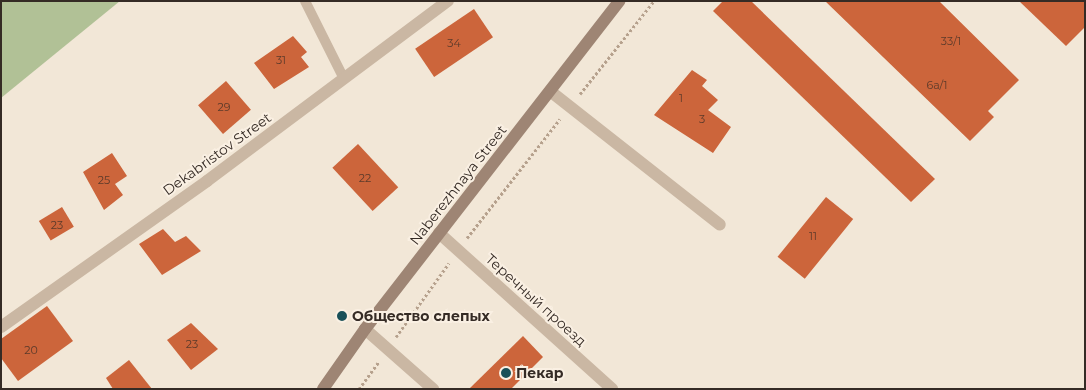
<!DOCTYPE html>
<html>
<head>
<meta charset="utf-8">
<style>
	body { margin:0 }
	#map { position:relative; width:1086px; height:390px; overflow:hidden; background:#f2e7d7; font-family:Montserrat,sans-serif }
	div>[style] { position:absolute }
	.green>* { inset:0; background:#b1c196 }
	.building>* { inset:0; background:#cc653b; transform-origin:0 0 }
	.path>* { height:3px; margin-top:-1.5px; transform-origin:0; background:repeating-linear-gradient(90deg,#b6a18d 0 2.5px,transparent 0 5px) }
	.service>* { height:10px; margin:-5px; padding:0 5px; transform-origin:5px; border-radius:5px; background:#cab7a3 }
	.minor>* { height:12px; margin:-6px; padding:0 6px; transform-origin:6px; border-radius:6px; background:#cab7a3 }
	.secondary>* { height:12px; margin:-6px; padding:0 6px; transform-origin:6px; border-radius:6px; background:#9e8574 }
	.dots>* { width:14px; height:14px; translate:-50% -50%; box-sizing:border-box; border:2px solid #faf0e3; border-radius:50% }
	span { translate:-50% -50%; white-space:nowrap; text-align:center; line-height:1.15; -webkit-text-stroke:4px #faf0e3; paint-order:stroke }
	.number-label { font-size:11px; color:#5b3a2a }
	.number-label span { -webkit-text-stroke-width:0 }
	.street-label { font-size:14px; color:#352b25 }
	.poi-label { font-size:14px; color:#352b25; font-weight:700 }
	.left { translate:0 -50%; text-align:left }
	.frame { position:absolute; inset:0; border:2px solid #352b25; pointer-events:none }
</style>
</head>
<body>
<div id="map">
	<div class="green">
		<i style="clip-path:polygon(1px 1px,120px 1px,1px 98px)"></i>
	</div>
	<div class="building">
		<i style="clip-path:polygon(723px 1px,751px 1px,935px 179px,911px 202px,713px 11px)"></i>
		<i style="clip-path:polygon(825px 1px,939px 1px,1019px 80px,988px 111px,994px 117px,970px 141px)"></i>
		<i style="clip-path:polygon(1019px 1px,1085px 1px,1085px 27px,1066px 46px)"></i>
		<i style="left:474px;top:9px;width:34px;height:71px;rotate:56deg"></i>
		<i style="clip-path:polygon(293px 36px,307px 52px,301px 57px,309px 67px,274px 89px,254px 63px)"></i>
		<i style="clip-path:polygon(692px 70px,707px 80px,702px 86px,718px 100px,708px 110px,731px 127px,713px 153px,654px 115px)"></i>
		<i style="left:226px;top:81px;width:38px;height:37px;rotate:49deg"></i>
		<i style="left:358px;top:144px;width:59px;height:35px;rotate:47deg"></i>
		<i style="clip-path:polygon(112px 153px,127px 176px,115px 184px,123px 195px,104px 210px,83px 172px)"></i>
		<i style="left:826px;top:197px;width:35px;height:77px;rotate:39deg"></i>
		<i style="left:62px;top:207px;width:23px;height:27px;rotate:59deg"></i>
		<i style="clip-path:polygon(163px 229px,175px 242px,186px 236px,201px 251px,162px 275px,139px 244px)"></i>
		<i style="clip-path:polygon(47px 306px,73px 341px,18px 381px,1px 358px,1px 339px)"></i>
		<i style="clip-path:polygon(191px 323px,218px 349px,191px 370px,167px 340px)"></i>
		<i style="clip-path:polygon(523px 336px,543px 357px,511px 389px,469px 389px)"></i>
		<i style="clip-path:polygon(129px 360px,152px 389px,113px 389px,106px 378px)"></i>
	</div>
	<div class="path">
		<i style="left:580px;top:94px;width:119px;rotate:-51.5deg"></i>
		<i style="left:467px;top:238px;width:151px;rotate:-52deg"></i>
		<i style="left:396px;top:337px;width:91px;rotate:-54.4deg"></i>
		<i style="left:359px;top:389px;width:34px;rotate:-54deg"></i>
	</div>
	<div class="service">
		<i style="left:305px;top:1px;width:87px;rotate:63.4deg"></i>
	</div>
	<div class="minor">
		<i style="left:550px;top:91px;width:216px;rotate:38.2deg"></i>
		<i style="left:439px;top:233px;width:233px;rotate:42deg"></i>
		<i style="left:1px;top:327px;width:252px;rotate:-35.3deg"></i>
		<i style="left:207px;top:181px;width:301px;rotate:-36.8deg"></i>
		<i style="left:365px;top:329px;width:91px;rotate:41.4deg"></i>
	</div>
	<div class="secondary">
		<i style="left:323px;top:389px;width:73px;rotate:-55deg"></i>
		<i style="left:365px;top:329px;width:415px;rotate:-52.2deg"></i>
	</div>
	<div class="dots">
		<i style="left:342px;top:316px;background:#195058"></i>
		<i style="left:506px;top:373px;background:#195058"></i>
	</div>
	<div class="number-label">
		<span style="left:951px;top:41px">33/1</span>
		<span style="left:454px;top:43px">34</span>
		<span style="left:281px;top:60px">31</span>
		<span style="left:937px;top:85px">6а/1</span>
		<span style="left:681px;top:98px">1</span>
		<span style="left:224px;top:107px">29</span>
		<span style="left:702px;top:119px">3</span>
		<span style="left:365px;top:178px">22</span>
		<span style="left:104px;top:180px">25</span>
		<span style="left:57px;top:225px">23</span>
		<span style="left:813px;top:236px">11</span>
		<span style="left:192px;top:344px">23</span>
		<span style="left:31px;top:350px">20</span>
	</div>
	<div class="street-label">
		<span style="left:217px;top:154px;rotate:-36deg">Dekabristov Street</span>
		<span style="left:458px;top:185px;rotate:-52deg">Naberezhnaya Street</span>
		<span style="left:536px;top:300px;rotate:42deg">Теречный проезд</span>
	</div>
	<div class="poi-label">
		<span class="left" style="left:352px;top:316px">Общество слепых</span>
		<span class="left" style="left:516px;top:373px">Пекар</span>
	</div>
	<div class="frame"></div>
</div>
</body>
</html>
